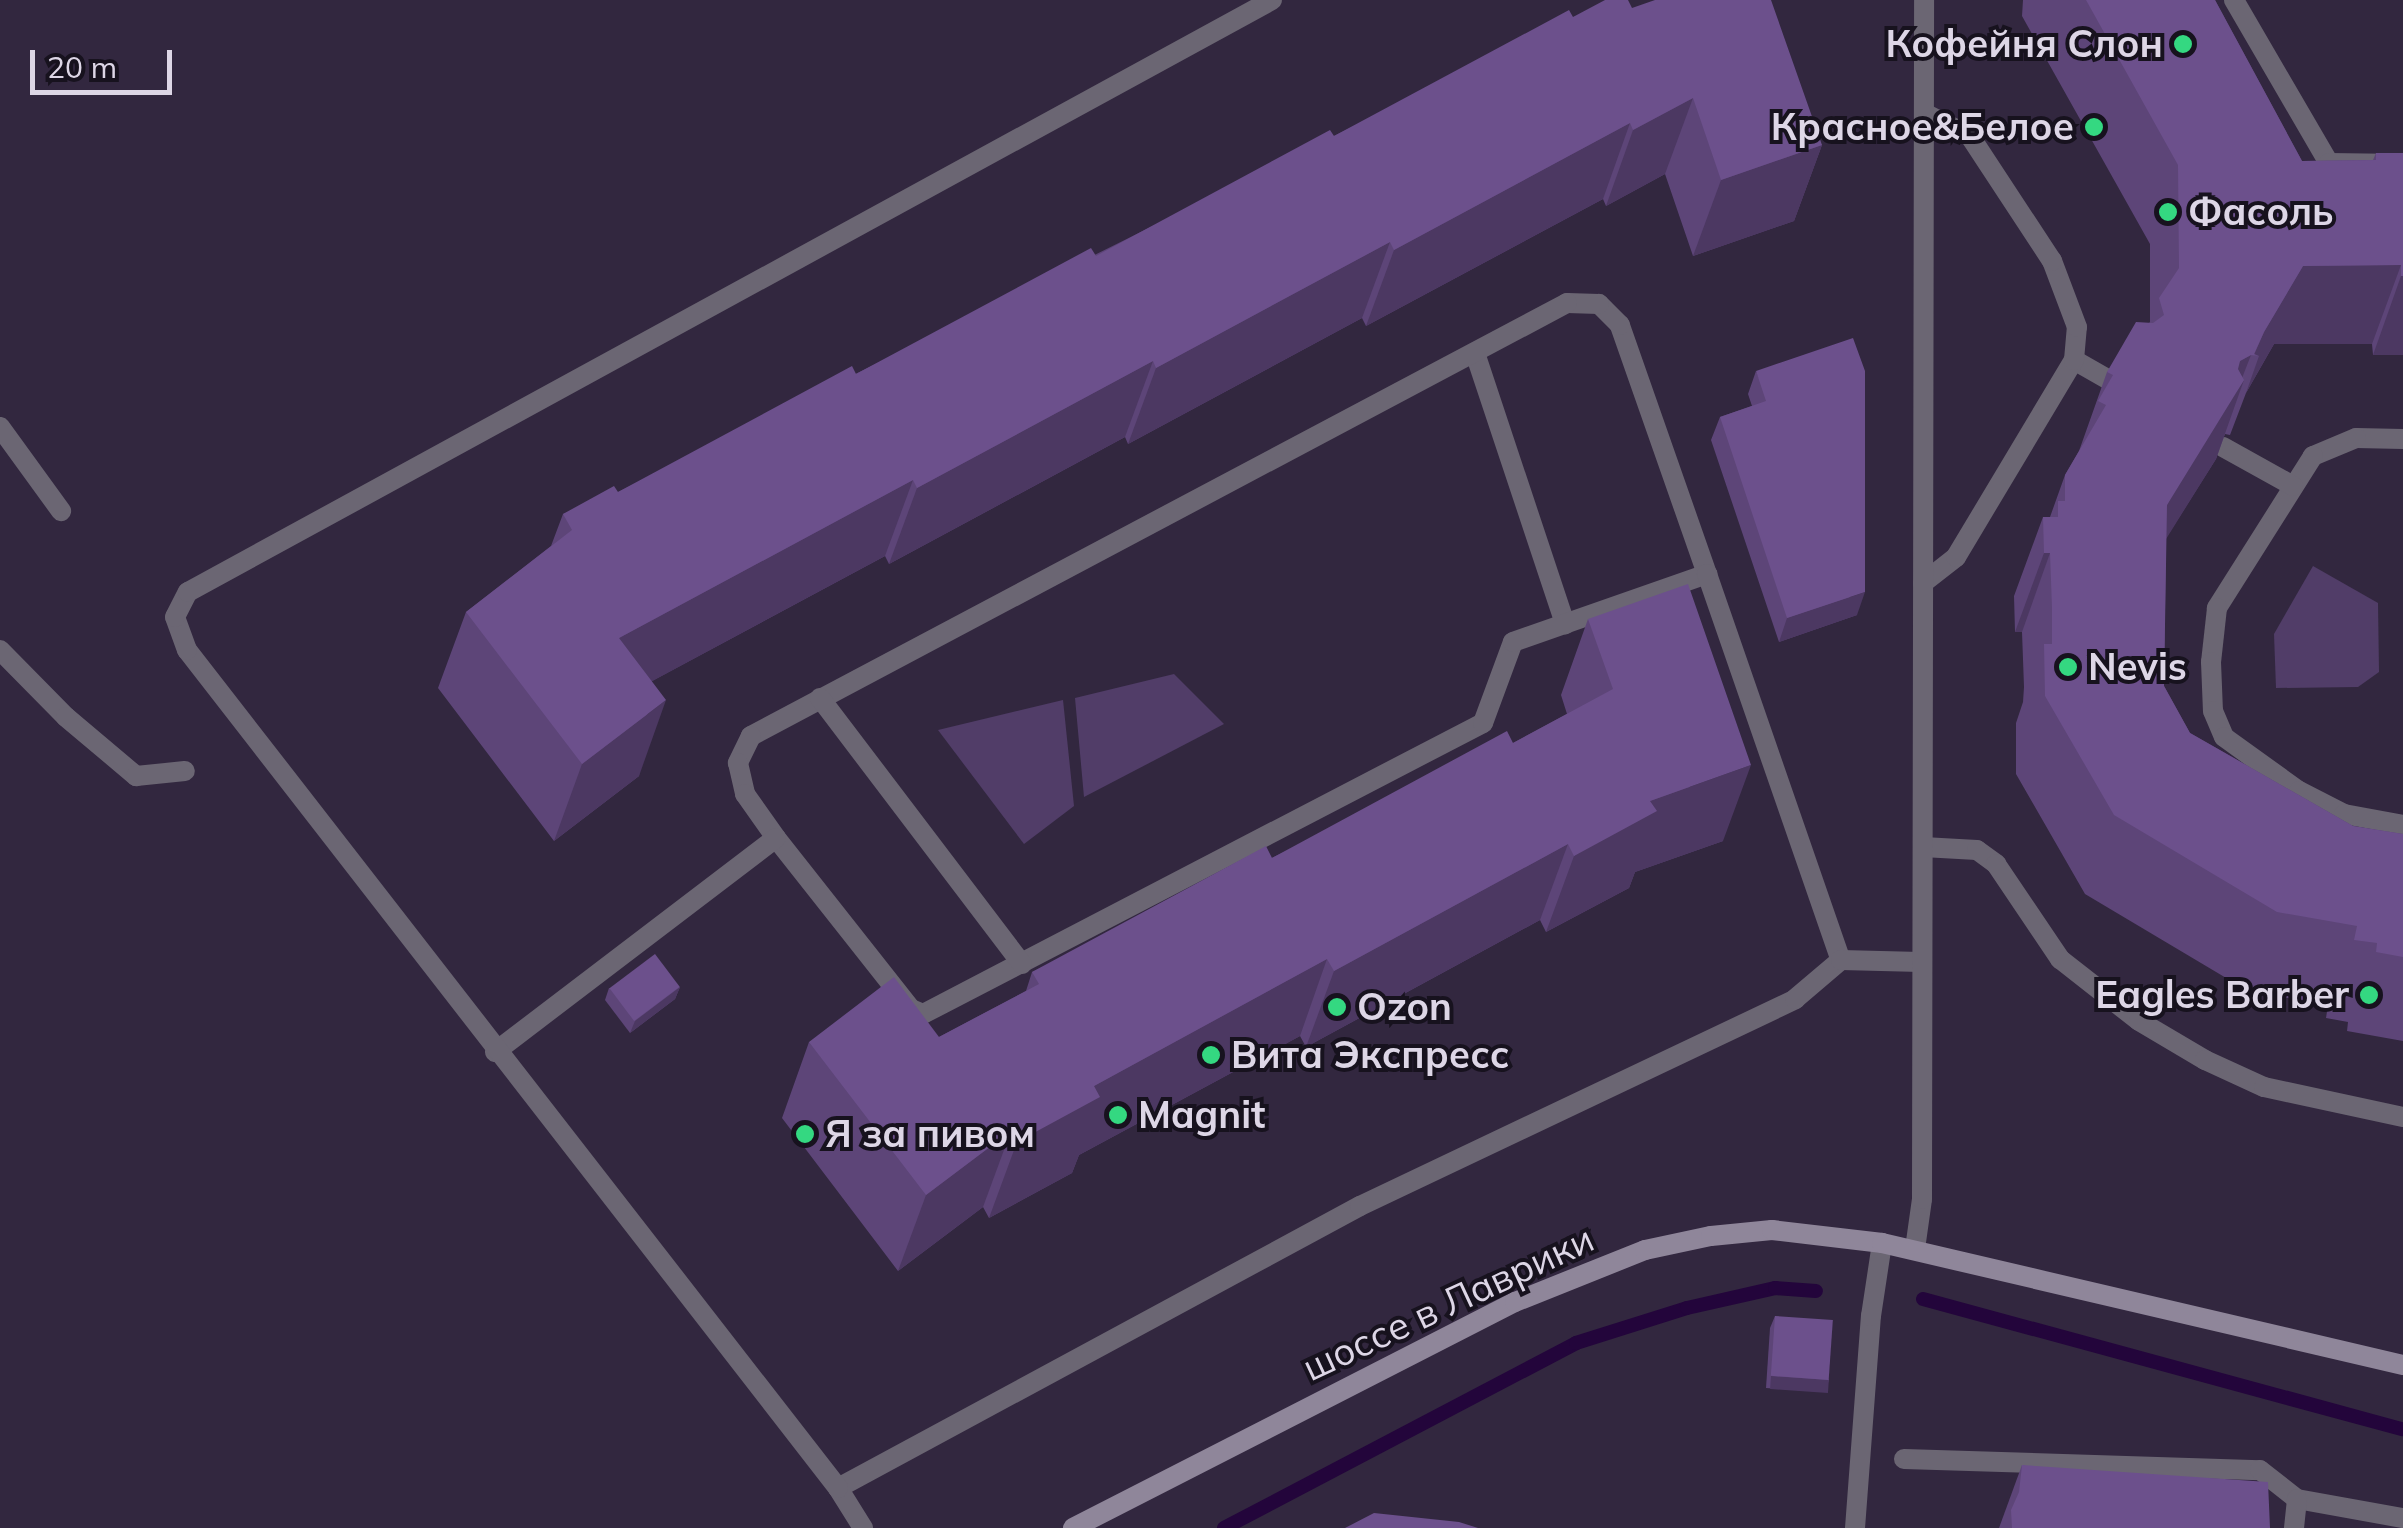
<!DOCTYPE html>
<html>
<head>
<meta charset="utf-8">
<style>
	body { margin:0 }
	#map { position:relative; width:2403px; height:1528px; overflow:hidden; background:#32273f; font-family:Mulish,sans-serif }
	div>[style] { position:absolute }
	.green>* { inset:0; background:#513d68 }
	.stream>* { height:14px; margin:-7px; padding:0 7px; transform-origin:7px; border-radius:7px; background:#23053b }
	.lane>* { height:20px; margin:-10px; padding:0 10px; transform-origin:10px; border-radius:10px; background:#6b6673 }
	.street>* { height:20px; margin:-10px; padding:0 10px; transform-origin:10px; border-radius:10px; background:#6b6673 }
	.secondary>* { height:20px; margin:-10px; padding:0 10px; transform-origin:10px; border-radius:10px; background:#8f869a }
	.wall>* { inset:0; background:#5d4578 }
	.shaded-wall>* { inset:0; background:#4c3862; transform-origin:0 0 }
	.building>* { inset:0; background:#6c508c; transform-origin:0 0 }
	.dots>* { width:28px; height:28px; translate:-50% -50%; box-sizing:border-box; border:5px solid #17121e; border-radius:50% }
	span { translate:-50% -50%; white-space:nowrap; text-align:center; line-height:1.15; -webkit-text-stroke:8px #17121e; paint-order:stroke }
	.poi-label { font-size:38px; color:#ddd6e6; font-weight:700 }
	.right { translate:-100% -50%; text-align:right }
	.left { translate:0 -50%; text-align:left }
	.street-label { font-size:38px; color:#ddd6e6 }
	.scale { position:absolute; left:30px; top:50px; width:142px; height:45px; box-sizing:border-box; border:5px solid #ddd6e6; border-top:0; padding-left:12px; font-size:30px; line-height:35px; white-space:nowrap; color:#ddd6e6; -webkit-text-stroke:8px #17121e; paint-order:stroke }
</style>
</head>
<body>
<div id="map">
	<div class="green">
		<i style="clip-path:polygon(2313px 566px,2378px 603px,2379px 672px,2358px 687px,2276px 688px,2274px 634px)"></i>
		<i style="clip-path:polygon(1174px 674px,1224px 724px,1084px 797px,1075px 698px)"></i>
		<i style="clip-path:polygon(1063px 700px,1074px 806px,1024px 844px,938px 730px)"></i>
	</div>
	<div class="stream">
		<i style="left:1923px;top:1299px;width:497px;rotate:15.2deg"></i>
		<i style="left:1224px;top:1528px;width:398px;rotate:-27.7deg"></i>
		<i style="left:1576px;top:1343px;width:116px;rotate:-17.5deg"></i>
		<i style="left:1687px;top:1308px;width:90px;rotate:-12.8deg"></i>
		<i style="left:1775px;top:1288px;width:41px;rotate:4.2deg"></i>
	</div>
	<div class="lane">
		<i style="left:2234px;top:0;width:189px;rotate:59.8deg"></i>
		<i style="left:2329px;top:163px;width:74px;rotate:0.8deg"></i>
		<i style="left:1475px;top:353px;width:286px;rotate:71.6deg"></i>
		<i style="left:2074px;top:360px;width:56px;rotate:29.7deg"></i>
		<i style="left:0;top:427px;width:104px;rotate:54deg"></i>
		<i style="left:2403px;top:439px;width:47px;rotate:-178.8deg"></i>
		<i style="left:2356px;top:438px;width:47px;rotate:157.3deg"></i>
		<i style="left:2313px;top:456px;width:180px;rotate:122.3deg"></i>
		<i style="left:2217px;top:608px;width:54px;rotate:96.3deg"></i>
		<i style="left:2211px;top:662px;width:49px;rotate:87.7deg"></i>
		<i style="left:2213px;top:711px;width:28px;rotate:67deg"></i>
		<i style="left:2224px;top:737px;width:92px;rotate:35.8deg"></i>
		<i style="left:2299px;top:791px;width:51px;rotate:27.1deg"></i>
		<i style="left:2344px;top:814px;width:60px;rotate:10.6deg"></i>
		<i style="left:2223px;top:447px;width:80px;rotate:29.1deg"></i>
		<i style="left:1707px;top:574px;width:264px;rotate:-109.3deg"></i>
		<i style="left:1620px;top:325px;width:30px;rotate:-135deg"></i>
		<i style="left:1599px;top:304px;width:32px;rotate:-178deg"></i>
		<i style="left:1567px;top:303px;width:924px;rotate:152.05deg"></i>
		<i style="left:751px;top:736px;width:30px;rotate:116deg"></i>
		<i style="left:738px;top:763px;width:32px;rotate:77deg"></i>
		<i style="left:745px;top:794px;width:54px;rotate:54.8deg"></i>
		<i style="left:776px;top:838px;width:218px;rotate:51.7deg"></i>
		<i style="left:911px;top:1009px;width:13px;rotate:23deg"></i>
		<i style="left:923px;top:1014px;width:631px;rotate:-27.46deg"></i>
		<i style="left:1483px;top:723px;width:86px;rotate:-69.7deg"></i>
		<i style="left:1513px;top:642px;width:206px;rotate:-19.3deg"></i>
		<i style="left:1707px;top:574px;width:409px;rotate:70.9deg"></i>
		<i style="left:1923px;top:583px;width:42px;rotate:-38.2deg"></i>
		<i style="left:1956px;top:557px;width:230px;rotate:-59.1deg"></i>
		<i style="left:2074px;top:360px;width:33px;rotate:-85deg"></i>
		<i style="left:2077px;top:327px;width:71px;rotate:-110.7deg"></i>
		<i style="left:2052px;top:261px;width:149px;rotate:-123.3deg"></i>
		<i style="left:1970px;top:136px;width:51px;rotate:-153.4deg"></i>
		<i style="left:0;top:650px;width:94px;rotate:45.4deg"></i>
		<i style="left:66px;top:717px;width:92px;rotate:40.1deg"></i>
		<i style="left:136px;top:776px;width:49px;rotate:-5.8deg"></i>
		<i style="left:820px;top:698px;width:334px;rotate:52.8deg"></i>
		<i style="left:1923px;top:847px;width:54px;rotate:3.2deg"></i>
		<i style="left:1977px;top:850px;width:24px;rotate:36deg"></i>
		<i style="left:1996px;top:864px;width:115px;rotate:56deg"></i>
		<i style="left:2060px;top:959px;width:100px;rotate:38.1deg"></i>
		<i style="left:2139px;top:1021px;width:77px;rotate:30.6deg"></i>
		<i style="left:2205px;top:1060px;width:65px;rotate:24.6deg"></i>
		<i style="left:2264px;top:1087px;width:142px;rotate:12.2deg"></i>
		<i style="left:495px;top:1052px;width:353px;rotate:-37.3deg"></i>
		<i style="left:1904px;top:1459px;width:356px;rotate:1.8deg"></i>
		<i style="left:2260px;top:1470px;width:47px;rotate:38.1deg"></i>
		<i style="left:2297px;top:1499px;width:108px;rotate:10.2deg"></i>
		<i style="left:838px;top:1488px;width:593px;rotate:-28.38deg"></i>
		<i style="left:1360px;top:1206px;width:482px;rotate:-25.4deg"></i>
		<i style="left:1795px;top:999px;width:60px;rotate:-40.3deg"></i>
		<i style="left:1841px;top:960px;width:80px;rotate:1.4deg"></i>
		<i style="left:863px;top:1528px;width:47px;rotate:-122deg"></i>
		<i style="left:838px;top:1488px;width:1061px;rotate:-127.84deg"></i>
		<i style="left:187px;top:650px;width:35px;rotate:-110deg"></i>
		<i style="left:175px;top:617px;width:28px;rotate:-63deg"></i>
		<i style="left:188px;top:592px;width:1235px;rotate:-28.64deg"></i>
		<i style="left:1855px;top:1528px;width:213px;rotate:-85.7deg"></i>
		<i style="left:1871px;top:1316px;width:74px;rotate:-81.4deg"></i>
		<i style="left:2294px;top:1528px;width:29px;rotate:-84deg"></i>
	</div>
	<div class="street">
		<i style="left:1915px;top:1249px;width:50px;rotate:-82deg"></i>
		<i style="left:1922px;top:1199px;width:1199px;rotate:-89.9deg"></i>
	</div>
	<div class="secondary">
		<i style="left:1073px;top:1528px;width:496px;rotate:-27.1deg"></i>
		<i style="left:1515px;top:1302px;width:140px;rotate:-21.8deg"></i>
		<i style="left:1645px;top:1250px;width:67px;rotate:-12deg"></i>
		<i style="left:1711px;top:1236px;width:61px;rotate:-5.6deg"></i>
		<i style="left:1772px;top:1230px;width:111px;rotate:6.7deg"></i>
		<i style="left:1882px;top:1243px;width:535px;rotate:13.18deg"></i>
	</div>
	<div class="wall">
		<i style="clip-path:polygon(2023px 0,2215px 0,2302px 161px,2373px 160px,2376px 153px,2403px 153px,2403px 355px,2373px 355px,2372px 344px,2274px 344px,2246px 393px,2230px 435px,2225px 434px,2216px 459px,2166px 538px,2164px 686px,2190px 733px,2353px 826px,2403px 834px,2403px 1041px,2347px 1031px,2348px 1022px,2326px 1018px,2328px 1005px,2248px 991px,2085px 894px,2016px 774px,2016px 723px,2023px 702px,2024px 687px,2022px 632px,2015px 632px,2014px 596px,2043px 517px,2050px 517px,2065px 475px,2079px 451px,2107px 372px,2150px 322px,2150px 244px,2022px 16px)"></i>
		<i style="clip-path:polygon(1632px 8px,1822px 145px,1794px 221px,1693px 256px,1665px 174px,1606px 206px,1603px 199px,1366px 326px,1362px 318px,1128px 444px,1125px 437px,889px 564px,885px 556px,652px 681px,639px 776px,554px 841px,438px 688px,466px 612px,551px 546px,563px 514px,618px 492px,1573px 17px)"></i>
		<i style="clip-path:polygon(1756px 371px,1857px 615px,1779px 642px,1711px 440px,1720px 417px,1752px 406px,1748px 394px)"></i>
		<i style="clip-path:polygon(1588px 619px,1723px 841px,1635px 872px,1629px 888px,1546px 932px,1540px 920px,1306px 1047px,1300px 1036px,1079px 1155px,1072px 1173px,989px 1218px,983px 1207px,898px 1271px,782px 1118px,809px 1042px,939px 1037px,1026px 991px,1032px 972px,1513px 743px,1567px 714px,1561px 695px)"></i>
		<i style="clip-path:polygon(680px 987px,675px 999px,630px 1033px,605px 1000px,609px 988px)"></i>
		<i style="clip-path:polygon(1775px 1316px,1829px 1380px,1825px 1392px,1766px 1388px,1770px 1328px)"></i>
		<i style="clip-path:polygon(2022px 1465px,2270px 1528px,1999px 1528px)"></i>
	</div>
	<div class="shaded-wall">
		<i style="clip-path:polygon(1693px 98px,1665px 174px,1606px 206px,1633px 130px)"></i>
		<i style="clip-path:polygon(1630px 123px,1603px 199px,1366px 326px,1394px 250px)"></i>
		<i style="clip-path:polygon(1822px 145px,1794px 221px,1693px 256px,1721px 180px)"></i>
		<i style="clip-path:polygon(1390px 242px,1362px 318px,1128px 444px,1156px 368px)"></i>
		<i style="clip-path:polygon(2401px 265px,2372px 344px,2274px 344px,2246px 393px,2259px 356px,2254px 355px,2264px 332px,2303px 266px)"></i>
		<i style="clip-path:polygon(2401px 276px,2403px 276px,2403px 355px,2373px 355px)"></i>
		<i style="clip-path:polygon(2251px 355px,2237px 391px,2244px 380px,2216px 459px,2138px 584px,2167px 505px,2240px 361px)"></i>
		<i style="clip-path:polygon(1153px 361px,1125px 437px,889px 564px,917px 488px)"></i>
		<i style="clip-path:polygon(913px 480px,885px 556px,591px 714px,619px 638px)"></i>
		<i style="clip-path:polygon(2044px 553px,2050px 553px,2022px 632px,2015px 632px)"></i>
		<i style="clip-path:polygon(1865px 592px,1857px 615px,1779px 642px,1787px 618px)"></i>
		<i style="clip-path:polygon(666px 700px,639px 776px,554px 841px,582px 764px)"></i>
		<i style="clip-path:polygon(1751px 765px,1723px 841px,1635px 872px,1629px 888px,1546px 932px,1574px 856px,1650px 801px)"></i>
		<i style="clip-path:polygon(1568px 844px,1540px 920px,1306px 1047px,1334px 971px)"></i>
		<i style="clip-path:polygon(1327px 959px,1300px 1036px,1079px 1155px,1072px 1173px,989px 1218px,1017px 1142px,1094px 1086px)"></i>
		<i style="clip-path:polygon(680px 987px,675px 999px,630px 1033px,635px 1021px)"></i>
		<i style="clip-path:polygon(1011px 1131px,983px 1207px,898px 1271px,926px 1195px)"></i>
		<i style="left:1771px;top:1376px;width:58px;height:13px;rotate:4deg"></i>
	</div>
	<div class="building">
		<i style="clip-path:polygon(1605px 0,1628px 0,1632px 8px,1655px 0,1771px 0,1822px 145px,1721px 180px,1693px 98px,1633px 130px,1630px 123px,1394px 250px,1390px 242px,1156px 368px,1153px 361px,917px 488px,913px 480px,619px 638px,666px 700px,582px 764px,466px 612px,572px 530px,563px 514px,614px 486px,618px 492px,852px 366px,856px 374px,1091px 248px,1096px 256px,1330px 130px,1334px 136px,1569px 10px,1573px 17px)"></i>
		<i style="clip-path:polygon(2086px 0,2215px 0,2302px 161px,2376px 160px,2376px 153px,2403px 153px,2403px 276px,2401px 276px,2401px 265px,2303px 266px,2264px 332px,2254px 354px,2259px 356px,2251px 355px,2240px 361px,2238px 369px,2244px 380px,2167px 505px,2164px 686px,2190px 733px,2353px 826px,2403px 834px,2403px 957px,2376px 952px,2377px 943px,2354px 940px,2357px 926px,2277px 912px,2114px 815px,2045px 696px,2044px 644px,2052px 644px,2052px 608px,2050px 553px,2044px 553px,2043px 517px,2058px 517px,2058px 501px,2065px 501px,2065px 475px,2106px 405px,2098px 401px,2113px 375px,2107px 372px,2136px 322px,2153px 323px,2164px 315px,2159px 298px,2179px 268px,2178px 165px)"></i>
		<i style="clip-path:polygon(1853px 338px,1865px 371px,1865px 592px,1787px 618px,1720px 417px,1766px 401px,1756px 371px)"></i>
		<i style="clip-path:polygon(1688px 584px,1751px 765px,1650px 801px,1657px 811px,1574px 856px,1568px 844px,1334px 971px,1327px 959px,1094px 1086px,1100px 1097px,1017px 1142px,1011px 1131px,926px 1195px,809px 1042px,894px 977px,939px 1037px,1039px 984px,1032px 972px,1266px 846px,1272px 858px,1507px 731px,1513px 743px,1613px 689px,1588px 619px)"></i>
		<i style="left:655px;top:954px;width:41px;height:57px;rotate:53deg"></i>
		<i style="left:1775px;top:1316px;width:58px;height:60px;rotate:4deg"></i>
		<i style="clip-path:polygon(2022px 1465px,2268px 1482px,2270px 1528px,2012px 1528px,2011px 1510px,2019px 1492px)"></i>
		<i style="clip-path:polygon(1374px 1513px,1459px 1522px,1478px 1528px,1345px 1528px)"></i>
	</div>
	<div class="dots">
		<i style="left:2183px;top:44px;background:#34d881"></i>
		<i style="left:2094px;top:127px;background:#34d881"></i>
		<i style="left:2168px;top:212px;background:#34d881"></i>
		<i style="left:2068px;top:667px;background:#34d881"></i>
		<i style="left:2369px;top:995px;background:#34d881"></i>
		<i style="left:1337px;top:1007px;background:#34d881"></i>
		<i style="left:1211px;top:1055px;background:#34d881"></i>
		<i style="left:1118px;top:1115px;background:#34d881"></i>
		<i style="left:805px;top:1134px;background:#34d881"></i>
	</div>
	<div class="poi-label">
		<span class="right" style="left:2163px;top:44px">Кофейня Слон</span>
		<span class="right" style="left:2074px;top:127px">Красное&amp;Белое</span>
		<span class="left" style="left:2188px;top:212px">Фасоль</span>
		<span class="left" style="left:2088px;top:667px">Nevis</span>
		<span class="right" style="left:2349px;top:995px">Eagles Barber</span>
		<span class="left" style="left:1357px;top:1007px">Ozon</span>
		<span class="left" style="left:1231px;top:1055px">Вита Экспресс</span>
		<span class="left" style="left:1138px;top:1115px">Magnit</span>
		<span class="left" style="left:825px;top:1134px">Я за пивом</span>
	</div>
	<div class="street-label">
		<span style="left:1448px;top:1303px;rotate:-25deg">шоссе в Лаврики</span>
	</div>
	<div class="scale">20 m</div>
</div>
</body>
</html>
